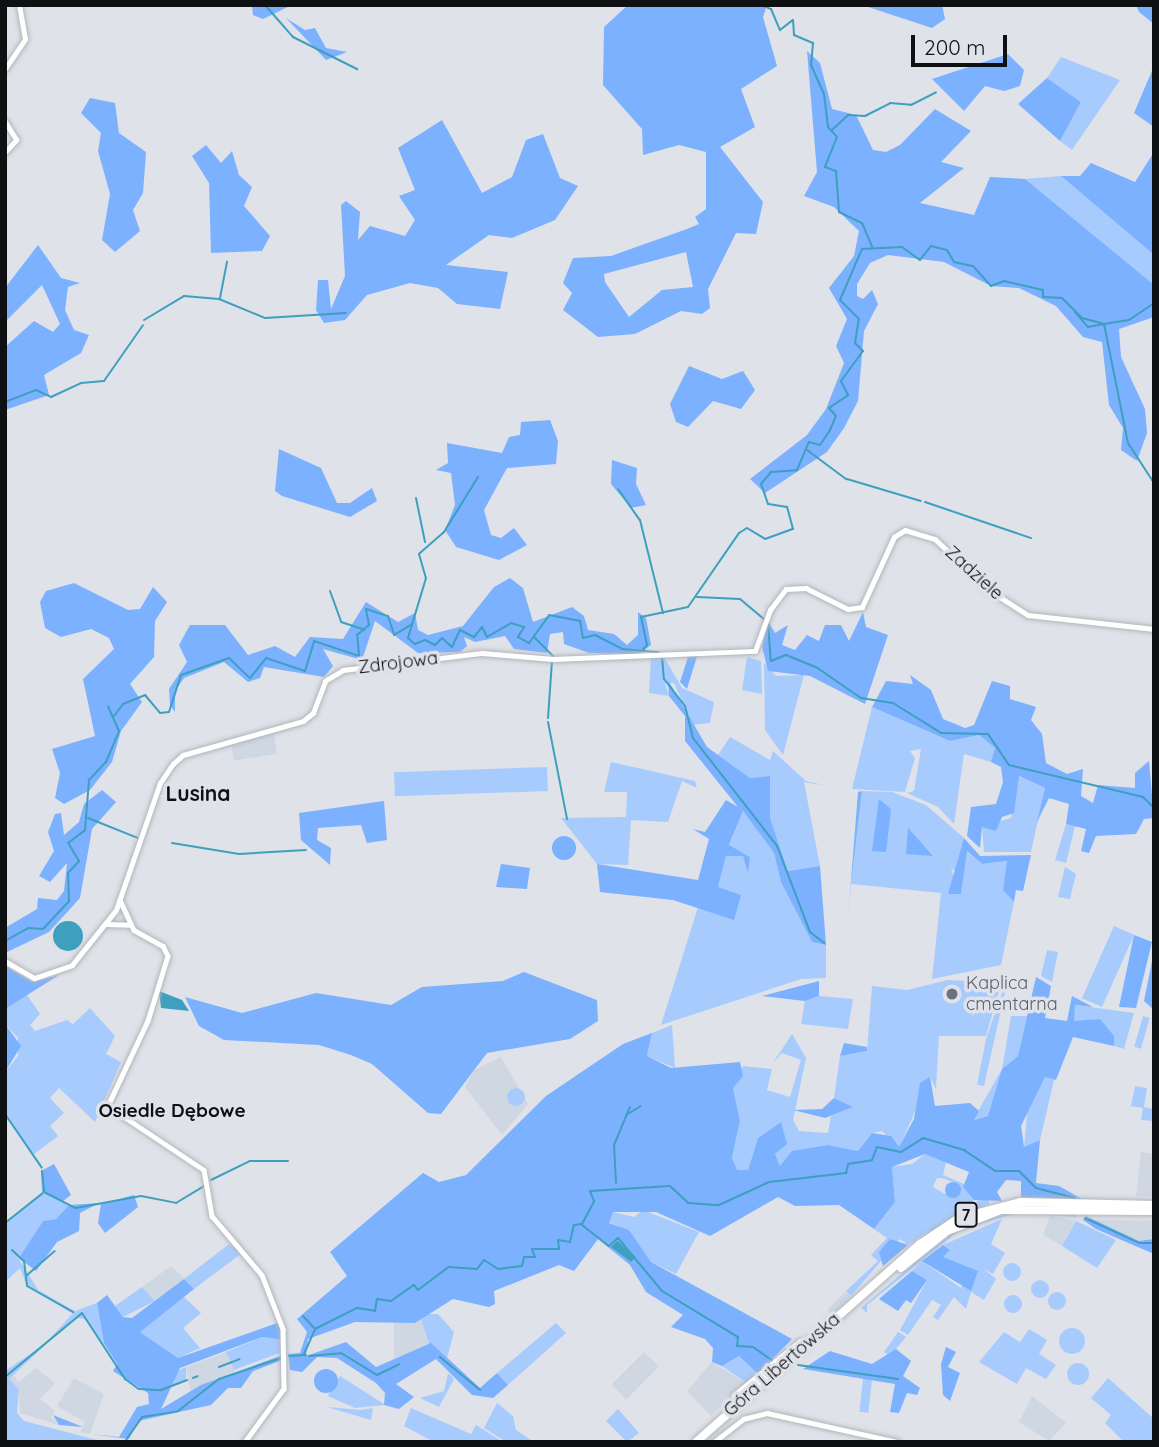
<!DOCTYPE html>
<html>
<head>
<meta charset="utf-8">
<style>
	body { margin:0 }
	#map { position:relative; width:1159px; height:1447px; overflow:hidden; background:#dfe2e8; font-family:Quicksand,sans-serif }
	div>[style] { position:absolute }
	.built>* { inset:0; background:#cfd7e3; transform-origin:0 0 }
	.green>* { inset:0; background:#a8cbfe; transform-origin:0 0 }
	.round { border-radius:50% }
	.forest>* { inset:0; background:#7bb1fe }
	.water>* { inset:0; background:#3e9fbf }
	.stream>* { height:2px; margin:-1px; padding:0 1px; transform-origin:1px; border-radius:1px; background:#3e9fbf }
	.roads { filter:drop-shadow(0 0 2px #b2b6bb) drop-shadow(0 0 2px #b2b6bb) }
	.tertiary>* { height:4.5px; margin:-2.25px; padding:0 2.25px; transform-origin:2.25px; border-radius:2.25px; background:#fff }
	.trunk>* { height:8px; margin:-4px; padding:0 4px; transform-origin:4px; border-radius:4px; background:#fff }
	.dots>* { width:19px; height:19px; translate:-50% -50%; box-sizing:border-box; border:4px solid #dfe2e8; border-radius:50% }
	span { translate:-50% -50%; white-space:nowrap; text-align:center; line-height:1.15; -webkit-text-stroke:7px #dfe2e8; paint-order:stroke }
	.shield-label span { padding:2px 5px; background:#dfe2e8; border:2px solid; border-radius:5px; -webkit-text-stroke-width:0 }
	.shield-label { font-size:16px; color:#0f1012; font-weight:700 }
	.street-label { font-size:18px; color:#0f1012 }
	.worship-label { font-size:18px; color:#5b616d }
	.left { translate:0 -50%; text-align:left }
	.neighbourhood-label { font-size:19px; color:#0f1012; font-weight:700 }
	.quarter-label { font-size:21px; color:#0f1012; font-weight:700 }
	.frame { position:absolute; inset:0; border:7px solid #0f1012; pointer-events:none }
	.scale { position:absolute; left:911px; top:35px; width:96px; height:32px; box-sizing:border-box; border:4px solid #0f1012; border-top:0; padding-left:9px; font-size:21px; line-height:24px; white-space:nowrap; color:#0f1012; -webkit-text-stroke:5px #dfe2e8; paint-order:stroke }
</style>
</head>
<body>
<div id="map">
	<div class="built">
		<i style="left:274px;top:734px;width:20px;height:44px;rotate:81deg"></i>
		<i style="clip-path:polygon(501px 1057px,528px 1104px,502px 1135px,465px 1087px,474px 1070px)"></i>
		<i style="clip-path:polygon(1141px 1152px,1154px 1154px,1154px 1197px,1136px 1196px)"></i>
		<i style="clip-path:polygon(1050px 1216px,1076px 1221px,1062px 1246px,1043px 1235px)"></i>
		<i style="clip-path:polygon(1094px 1220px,1154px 1221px,1154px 1233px,1150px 1241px,1139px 1241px)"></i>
		<i style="clip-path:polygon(171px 1266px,184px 1279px,155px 1301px,142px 1287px)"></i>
		<i style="left:846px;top:1291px;width:7px;height:27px;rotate:45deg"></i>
		<i style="clip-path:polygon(421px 1319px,429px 1347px,394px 1358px,394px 1323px)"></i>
		<i style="clip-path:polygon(226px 1352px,235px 1372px,191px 1393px,186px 1367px)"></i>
		<i style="left:644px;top:1352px;width:21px;height:46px;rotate:45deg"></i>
		<i style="clip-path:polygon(712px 1362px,746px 1383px,711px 1416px,687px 1391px)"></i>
		<i style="clip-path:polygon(36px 1368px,55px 1383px,40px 1399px,55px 1411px,51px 1417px,59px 1425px,20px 1413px,19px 1390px,9px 1379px,12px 1374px,19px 1382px)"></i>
		<i style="clip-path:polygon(74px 1378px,104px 1394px,90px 1434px,80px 1432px,85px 1422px,57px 1406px)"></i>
		<i style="clip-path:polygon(1032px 1396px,1066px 1423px,1049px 1441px,1019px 1422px)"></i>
	</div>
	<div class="green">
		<i style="clip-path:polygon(1061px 57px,1120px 80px,1072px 150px,1060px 141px,1081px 102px,1047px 78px)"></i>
		<i style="clip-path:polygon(1061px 176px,1154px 255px,1154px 286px,1024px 179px)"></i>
		<i style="clip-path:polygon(663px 655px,682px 688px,714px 702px,710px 723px,692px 725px,674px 683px,665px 683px,669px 696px,649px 693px,651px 658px)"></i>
		<i style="clip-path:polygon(747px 657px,761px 661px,762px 694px,742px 690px)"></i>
		<i style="clip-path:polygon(764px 663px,776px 676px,804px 675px,783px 755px,765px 730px)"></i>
		<i style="clip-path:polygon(872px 707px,950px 741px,979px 735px,995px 748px,991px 762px,964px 754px,954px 824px,938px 807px,907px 793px,914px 791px,921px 749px,910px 751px,915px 758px,905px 792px,852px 789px)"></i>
		<i style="clip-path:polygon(730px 737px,770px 760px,773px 751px,806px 781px,827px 786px,804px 782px,820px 866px,788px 871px,770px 818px,770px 776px,750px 778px,718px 755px)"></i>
		<i style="clip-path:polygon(611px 762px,695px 781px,697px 788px,682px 781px,668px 822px,631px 820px,628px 865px,597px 864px,561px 818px,626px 817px,627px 792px,604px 792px)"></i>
		<i style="left:547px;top:767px;width:24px;height:153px;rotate:88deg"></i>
		<i style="clip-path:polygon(1018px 776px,1045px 788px,1031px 852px,984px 852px,982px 826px,1011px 818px)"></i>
		<i style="clip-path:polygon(862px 791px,892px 792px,926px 805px,964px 838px,959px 872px,951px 869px,961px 894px,966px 851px,982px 864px,1008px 861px,1003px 890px,1014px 902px,1001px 965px,932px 979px,941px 893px,851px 884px)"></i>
		<i style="clip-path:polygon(743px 811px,774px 853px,781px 881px,812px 942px,826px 945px,826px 978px,801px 979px,661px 1025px,698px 907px,734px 919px,718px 887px,726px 856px,743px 855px,748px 874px,750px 857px,729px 846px)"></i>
		<i style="clip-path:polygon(1066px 824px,1075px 826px,1066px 863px,1055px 860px)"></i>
		<i style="clip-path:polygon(1065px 867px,1076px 874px,1070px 899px,1058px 897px)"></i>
		<i style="left:1114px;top:926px;width:22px;height:79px;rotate:24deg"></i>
		<i style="clip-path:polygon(1047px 950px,1058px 952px,1052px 982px,1041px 976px)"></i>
		<i style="clip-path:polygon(1010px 970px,984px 1086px,977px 1085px,986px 1039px)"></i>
		<i style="clip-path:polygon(948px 980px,1001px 983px,986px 1036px,939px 1036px,936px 1089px,930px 1077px,899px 1148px,882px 1131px,872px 1133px,858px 1151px,828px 1145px,780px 1166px,775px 1154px,786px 1144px,780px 1123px,758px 1138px,748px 1170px,737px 1171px,732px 1158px,740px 1121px,733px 1088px,743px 1066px,772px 1069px,767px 1090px,790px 1097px,801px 1060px,782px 1053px,773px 1063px,792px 1034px,806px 1058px,793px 1120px,799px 1131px,828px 1133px,831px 1116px,852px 1107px,834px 1098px,840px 1056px,867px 1051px,872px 986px,907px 990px)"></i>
		<i style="clip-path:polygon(25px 992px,40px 1014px,30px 1025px,35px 1031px,67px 1020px,73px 1024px,90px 1008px,115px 1036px,106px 1054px,121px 1062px,95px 1122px,59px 1088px,50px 1098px,64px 1113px,50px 1126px,58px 1136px,33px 1155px,5px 1116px,5px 1072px,18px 1056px,18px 1038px,5px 1024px,5px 1009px)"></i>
		<i style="clip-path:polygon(819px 996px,853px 999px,848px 1029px,801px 1024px,805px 1001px)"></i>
		<i style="clip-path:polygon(1075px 1005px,1134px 1013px,1124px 1049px,1114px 1046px,1100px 1019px,1073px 1022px)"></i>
		<i style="clip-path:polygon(1011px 1016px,1027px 1016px,1018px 1056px,1002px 1069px,989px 1116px,973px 1120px,1002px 1069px)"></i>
		<i style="left:1143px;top:1016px;width:7px;height:32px;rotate:16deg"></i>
		<i style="clip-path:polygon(672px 1025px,675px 1068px,647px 1056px,652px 1033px)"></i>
		<i style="clip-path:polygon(1045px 1076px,1054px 1080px,1040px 1140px,1024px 1148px,1028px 1104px)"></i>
		<i style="clip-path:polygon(1135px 1086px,1147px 1088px,1144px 1107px,1154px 1109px,1154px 1121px,1141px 1120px,1143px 1108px,1131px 1106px)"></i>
		<i class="round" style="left:507px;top:1088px;width:18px;height:18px"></i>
		<i style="clip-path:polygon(evenodd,925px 1154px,946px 1162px,943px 1175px,964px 1184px,974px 1200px,908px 1245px,900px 1239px,851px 1296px,846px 1291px,878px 1261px,871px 1255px,887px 1238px,874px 1229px,895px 1202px,892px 1167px,912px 1164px,925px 1154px,937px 1178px,942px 1178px,958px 1184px,945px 1194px,933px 1187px,937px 1178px)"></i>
		<i style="clip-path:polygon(42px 1192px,69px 1205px,56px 1219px,43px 1221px,19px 1259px,38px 1290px,75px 1311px,97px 1303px,104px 1343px,117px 1364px,87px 1320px,75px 1317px,9px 1379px,19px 1389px,17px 1413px,24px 1421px,105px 1442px,5px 1442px,5px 1371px,45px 1344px,73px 1313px,27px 1286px,20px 1268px,5px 1282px,5px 1222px)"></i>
		<i style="clip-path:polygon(989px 1196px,989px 1204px,940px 1226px,833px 1315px,948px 1214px)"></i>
		<i style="clip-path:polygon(643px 1210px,699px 1232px,676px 1274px,651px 1262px,629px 1231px,609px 1222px,613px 1212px,634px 1217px)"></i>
		<i style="clip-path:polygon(1079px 1211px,1076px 1217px,1017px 1213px,960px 1230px,867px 1305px,867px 1313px,861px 1308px,947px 1235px,1004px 1212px)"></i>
		<i style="clip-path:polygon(1002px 1219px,991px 1244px,1005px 1253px,993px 1274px,984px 1269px,996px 1279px,984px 1300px,971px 1292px,966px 1309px,954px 1297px,938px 1320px,933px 1317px,941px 1305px,932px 1300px,908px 1335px,900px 1330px,927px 1280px,912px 1271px,922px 1261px,961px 1288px,965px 1270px,942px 1257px,950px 1250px,943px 1245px)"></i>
		<i style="clip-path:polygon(1076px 1221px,1116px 1240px,1097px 1268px,1062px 1246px)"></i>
		<i style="clip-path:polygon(229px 1244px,242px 1253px,194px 1289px,184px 1279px)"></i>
		<i class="round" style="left:1003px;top:1263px;width:18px;height:18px"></i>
		<i class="round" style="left:1031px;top:1280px;width:18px;height:18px"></i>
		<i style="clip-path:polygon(142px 1287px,155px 1301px,123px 1317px,115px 1306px)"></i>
		<i class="round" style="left:1048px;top:1292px;width:18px;height:18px"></i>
		<i class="round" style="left:1004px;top:1295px;width:18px;height:18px"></i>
		<i style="clip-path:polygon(183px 1296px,201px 1313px,183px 1328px,200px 1348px,178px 1358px,140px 1332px)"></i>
		<i style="clip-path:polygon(427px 1314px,438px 1314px,454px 1332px,447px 1358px,429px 1345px,421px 1319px)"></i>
		<i style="clip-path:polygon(556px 1323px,566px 1333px,508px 1385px,497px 1373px)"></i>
		<i class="round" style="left:1059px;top:1328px;width:26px;height:26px"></i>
		<i style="clip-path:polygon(1029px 1329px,1047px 1340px,1039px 1354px,1056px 1365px,1046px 1379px,1026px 1368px,1017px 1384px,979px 1362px,1004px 1332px,1020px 1342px)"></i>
		<i style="clip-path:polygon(898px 1332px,906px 1337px,890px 1356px,884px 1352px)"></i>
		<i style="clip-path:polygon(262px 1337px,284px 1340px,285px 1351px,234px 1370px,226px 1352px)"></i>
		<i style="clip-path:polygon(739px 1356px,758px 1374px,748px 1384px,722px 1366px)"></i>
		<i class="round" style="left:1067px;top:1363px;width:22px;height:22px"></i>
		<i style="clip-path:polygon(186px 1367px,186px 1380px,166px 1387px,177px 1371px)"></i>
		<i style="clip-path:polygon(448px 1373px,454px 1379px,439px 1407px,420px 1398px,444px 1391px)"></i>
		<i style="clip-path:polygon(340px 1376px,384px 1404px,384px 1405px,355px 1408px,328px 1396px)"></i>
		<i style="left:863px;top:1378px;width:9px;height:34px;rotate:6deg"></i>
		<i style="clip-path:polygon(1108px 1378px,1154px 1419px,1154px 1442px,1124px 1442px,1105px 1423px,1111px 1415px,1091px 1398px)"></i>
		<i style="clip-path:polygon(497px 1403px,513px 1416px,516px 1430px,534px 1442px,506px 1442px,484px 1428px)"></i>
		<i style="clip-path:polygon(327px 1407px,361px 1410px,373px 1408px,371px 1420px)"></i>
		<i style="clip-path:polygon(411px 1408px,471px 1434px,476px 1425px,503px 1442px,434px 1442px,404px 1426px)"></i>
		<i style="clip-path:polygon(618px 1409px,639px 1433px,627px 1442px,606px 1421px)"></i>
	</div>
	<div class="forest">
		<i style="clip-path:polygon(252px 5px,292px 5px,263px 19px,253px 15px)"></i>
		<i style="clip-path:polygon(evenodd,628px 5px,767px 5px,763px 17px,777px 66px,741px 89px,755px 127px,720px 147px,763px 202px,756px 234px,736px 233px,708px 289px,710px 308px,702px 314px,681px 311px,635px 334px,598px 337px,563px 310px,572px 293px,563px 283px,573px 258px,611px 256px,687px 229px,699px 224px,695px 217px,706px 209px,706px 152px,679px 145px,643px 155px,642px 129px,603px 85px,604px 27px,628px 5px,686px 252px,693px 287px,662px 290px,629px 317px,605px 282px,604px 274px,686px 252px)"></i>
		<i style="clip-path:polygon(862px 5px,942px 5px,945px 19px,932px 28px)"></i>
		<i style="clip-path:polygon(1136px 5px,1154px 5px,1154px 24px,1139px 12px)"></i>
		<i style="clip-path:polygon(286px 18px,305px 30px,315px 28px,326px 48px,347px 52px,326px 60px)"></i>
		<i style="clip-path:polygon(807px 51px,820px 63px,832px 109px,856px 115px,873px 150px,886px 152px,900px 145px,935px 109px,971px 131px,941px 162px,964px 168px,920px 203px,974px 215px,990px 177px,1025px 179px,1154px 285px,1154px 317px,1119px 329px,1121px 357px,1145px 409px,1147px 433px,1137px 461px,1121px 450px,1123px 428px,1109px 405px,1102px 342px,1083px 337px,1056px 306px,1019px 288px,991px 286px,944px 262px,888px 255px,870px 263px,857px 284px,857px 296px,863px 299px,872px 290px,878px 304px,864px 331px,858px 401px,844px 428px,827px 452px,765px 493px,750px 479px,807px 435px,826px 409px,844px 363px,836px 346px,847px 319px,829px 288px,854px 256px,859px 231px,834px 207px,804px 196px,817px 172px)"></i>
		<i style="clip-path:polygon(1008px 54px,1024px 70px,1020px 86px,1004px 91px,985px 86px,964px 111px,932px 79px)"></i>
		<i style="clip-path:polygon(1154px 66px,1154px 127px,1134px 113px)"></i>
		<i style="clip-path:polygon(1047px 78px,1081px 102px,1060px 141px,1018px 104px)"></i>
		<i style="clip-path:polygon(90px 98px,115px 103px,119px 133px,146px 152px,143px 193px,133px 210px,140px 231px,115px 252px,102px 240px,110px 194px,98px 151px,101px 133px,81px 113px)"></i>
		<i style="clip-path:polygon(442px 120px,482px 193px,512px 177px,526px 140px,543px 134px,560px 178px,578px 186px,555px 220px,512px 238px,489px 235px,446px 265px,508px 272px,500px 309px,457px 304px,438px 288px,410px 283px,367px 295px,345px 320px,324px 323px,316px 310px,318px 280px,328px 280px,331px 309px,345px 276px,341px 205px,346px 201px,360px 212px,358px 240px,370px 226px,405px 236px,415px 220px,399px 196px,415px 190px,398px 148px)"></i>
		<i style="clip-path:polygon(206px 145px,221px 163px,232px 151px,239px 175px,252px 187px,244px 206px,270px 236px,262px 251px,211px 253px,209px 183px,192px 156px)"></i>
		<i style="clip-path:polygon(1154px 152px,1154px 255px,1061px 176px,1080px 176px,1091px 163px,1135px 182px)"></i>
		<i style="clip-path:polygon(38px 245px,61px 278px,80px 283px,68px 287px,65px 310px,74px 330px,89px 335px,81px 353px,44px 375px,49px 395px,5px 410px,5px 347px,34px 321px,53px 332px,60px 324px,42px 285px,5px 322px,5px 288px)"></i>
		<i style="clip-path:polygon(689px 366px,722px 379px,743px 371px,755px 390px,741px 409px,713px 401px,688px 427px,676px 422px,670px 404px)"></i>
		<i style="clip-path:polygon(550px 420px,558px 441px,556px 464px,507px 468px,484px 510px,491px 535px,501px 538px,514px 528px,527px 545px,499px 560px,456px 547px,445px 530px,455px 505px,451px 473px,436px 470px,448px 463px,447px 443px,502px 453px,509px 437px,520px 435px,521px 422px)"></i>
		<i style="clip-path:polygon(279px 449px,321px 468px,337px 503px,350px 503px,372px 488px,377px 501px,350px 517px,282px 496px,275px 491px)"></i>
		<i style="clip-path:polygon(612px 460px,637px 468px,636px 484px,646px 505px,631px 508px,611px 484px)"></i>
		<i style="clip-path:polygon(510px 578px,523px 588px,533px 622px,572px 607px,584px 616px,588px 630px,614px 634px,627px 645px,638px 635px,638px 612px,646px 618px,651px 645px,639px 654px,589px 653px,564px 644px,563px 632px,550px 634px,547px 653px,514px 649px,505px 636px,475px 642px,464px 637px,467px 646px,460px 652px,418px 653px,375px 621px,362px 660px,323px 649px,333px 666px,324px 677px,264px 667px,260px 678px,248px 682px,224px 662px,184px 678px,175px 691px,175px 712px,170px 705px,169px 689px,187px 662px,179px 645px,190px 625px,225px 625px,248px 655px,275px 646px,295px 657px,310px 637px,343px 639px,366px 602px,398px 622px,415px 613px,418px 630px,428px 635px,463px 626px,494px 587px)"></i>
		<i style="clip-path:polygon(74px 583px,128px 610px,140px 609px,153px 587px,167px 602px,155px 621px,154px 657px,130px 684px,142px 702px,121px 731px,112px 762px,90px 790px,64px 804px,55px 798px,60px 773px,52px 749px,95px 736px,83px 679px,114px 649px,109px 638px,91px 629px,61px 637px,45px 628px,40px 602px,46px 591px)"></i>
		<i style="clip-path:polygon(863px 612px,866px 627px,888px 635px,865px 704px,810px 676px,768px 671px,762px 647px,768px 621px,775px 633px,788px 625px,782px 645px,795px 650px,807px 635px,819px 641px,825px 625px,841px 625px,849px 641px)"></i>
		<i style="clip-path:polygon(698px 653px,687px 689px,680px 682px,689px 654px)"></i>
		<i style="clip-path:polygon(910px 675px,931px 690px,943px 719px,965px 728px,974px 725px,992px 681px,1010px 686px,1010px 699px,1036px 707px,1031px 720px,1042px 734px,1046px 763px,1067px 774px,1083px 769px,1081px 796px,1093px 803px,1098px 785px,1135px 788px,1135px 773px,1149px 761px,1154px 818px,1144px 819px,1136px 834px,1096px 836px,1089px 853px,1081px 851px,1086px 829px,1066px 824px,1069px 804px,1049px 798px,1037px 822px,1045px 788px,1019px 776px,1014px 813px,1002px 817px,996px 831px,982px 827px,980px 848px,967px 836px,971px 807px,996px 804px,1003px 782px,1001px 767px,991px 762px,995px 748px,979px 735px,950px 741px,872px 707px,886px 681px,913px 684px)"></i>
		<i style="clip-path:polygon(668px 680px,707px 747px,750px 778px,770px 776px,770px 818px,788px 871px,820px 866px,826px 945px,812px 942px,781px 882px,774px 853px,743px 811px,729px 845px,750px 857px,748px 874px,743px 856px,726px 856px,718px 887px,741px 895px,734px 920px,673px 900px,600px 892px,597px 864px,698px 880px,709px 839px,693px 829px,705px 832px,726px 800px,738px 807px,685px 741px,685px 716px,669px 696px)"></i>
		<i style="clip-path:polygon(102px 790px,116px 802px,92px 829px,80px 898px,49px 932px,5px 953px,5px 928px,37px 909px,38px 898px,57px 900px,64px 891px,67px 863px,50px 882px,39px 876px,54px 851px,48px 832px,55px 814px,61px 813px,64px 835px,79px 822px,84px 804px)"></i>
		<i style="clip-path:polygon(862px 791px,851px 884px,848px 918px,858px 792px)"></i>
		<i style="clip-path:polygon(879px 799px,891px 809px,886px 852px,872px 851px)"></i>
		<i style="clip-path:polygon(384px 801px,387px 840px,367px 843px,361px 825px,318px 828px,317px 840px,331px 848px,330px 865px,301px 840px,299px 813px)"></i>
		<i style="clip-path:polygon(908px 828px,933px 856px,906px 854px)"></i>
		<i class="round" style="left:552px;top:836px;width:24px;height:24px"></i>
		<i style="clip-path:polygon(964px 838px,980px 856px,1031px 855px,1023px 891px,1016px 890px,1014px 902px,1003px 890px,1007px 861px,982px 864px,967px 851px,961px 894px,948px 894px)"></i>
		<i style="clip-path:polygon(501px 864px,530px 868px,527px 889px,496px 887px)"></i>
		<i style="clip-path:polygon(1134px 935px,1152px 942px,1136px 1008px,1119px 1007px)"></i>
		<i style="clip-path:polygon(1154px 951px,1154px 1010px,1144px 1001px)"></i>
		<i style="clip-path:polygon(5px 966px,33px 982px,59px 975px,5px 1009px)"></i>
		<i style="clip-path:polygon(524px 972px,597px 1000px,598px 1021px,570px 1039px,487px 1053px,441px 1114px,428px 1113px,372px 1064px,351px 1055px,319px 1045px,224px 1040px,199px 1026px,185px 997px,242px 1013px,316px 993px,391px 1005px,422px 987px,503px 981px)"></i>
		<i style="clip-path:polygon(1036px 977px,1051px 986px,1045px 1018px,1067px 1021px,1072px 996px,1093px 1007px,1075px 1005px,1074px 1021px,1100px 1019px,1114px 1036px,1114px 1046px,1073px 1037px,1056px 1080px,1045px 1077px,1021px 1126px,1024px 1147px,1040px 1140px,1036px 1183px,1059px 1186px,1082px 1199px,1021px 1197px,1021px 1181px,1006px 1180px,997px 1192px,1002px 1201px,974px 1200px,963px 1187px,969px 1172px,925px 1154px,892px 1167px,895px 1202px,874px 1229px,839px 1205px,795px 1206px,778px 1197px,710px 1236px,656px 1212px,613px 1212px,609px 1223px,629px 1230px,651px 1262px,792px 1339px,758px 1374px,739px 1356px,722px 1366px,712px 1362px,713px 1348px,705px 1339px,671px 1327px,683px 1315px,646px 1292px,630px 1265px,598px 1239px,574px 1271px,559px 1265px,494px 1291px,495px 1304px,489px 1307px,453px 1299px,415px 1323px,355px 1322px,308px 1339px,306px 1356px,346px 1342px,376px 1367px,431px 1343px,480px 1388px,497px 1373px,508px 1385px,493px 1398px,472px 1395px,436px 1359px,396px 1384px,414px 1397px,399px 1409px,384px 1405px,385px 1393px,376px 1383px,337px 1358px,317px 1357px,302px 1372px,290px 1370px,288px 1354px,300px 1353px,307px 1332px,297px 1319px,347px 1276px,330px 1252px,423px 1173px,439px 1182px,466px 1175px,546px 1096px,623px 1044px,652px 1033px,647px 1056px,671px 1068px,740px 1062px,743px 1076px,733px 1088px,740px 1121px,732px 1158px,737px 1170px,748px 1170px,758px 1138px,781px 1122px,787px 1144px,775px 1154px,780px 1166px,792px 1151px,828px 1145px,858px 1151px,872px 1133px,891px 1136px,899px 1147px,914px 1119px,920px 1083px,930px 1077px,935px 1106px,970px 1103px,979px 1111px,974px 1120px,988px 1116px,1002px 1069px,1018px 1056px)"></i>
		<i style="clip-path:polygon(819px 981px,819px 996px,805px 1001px,762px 996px)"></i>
		<i style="clip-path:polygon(5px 1024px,21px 1046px,5px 1072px)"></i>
		<i style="clip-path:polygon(844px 1043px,867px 1047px,867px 1051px,840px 1056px)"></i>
		<i style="clip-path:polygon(834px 1098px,853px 1107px,825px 1118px,793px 1110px,822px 1109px)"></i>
		<i style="clip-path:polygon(54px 1164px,71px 1195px,63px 1201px,42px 1192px,41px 1171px)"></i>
		<i class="round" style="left:945px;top:1182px;width:16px;height:16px"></i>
		<i style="clip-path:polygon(134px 1195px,138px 1207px,105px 1233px,98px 1223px,101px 1204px)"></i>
		<i style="clip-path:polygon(99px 1203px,80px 1213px,79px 1231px,57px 1242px,36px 1271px,19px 1258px,43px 1221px,56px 1219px,69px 1205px)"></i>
		<i style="clip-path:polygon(1086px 1216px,1139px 1241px,1154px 1239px,1154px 1254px,1096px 1229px,1083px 1220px)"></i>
		<i style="clip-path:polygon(890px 1239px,908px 1245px,883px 1266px,879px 1252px)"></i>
		<i style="clip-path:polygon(943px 1245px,950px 1250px,943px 1257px,978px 1271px,971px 1291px,922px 1261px)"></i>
		<i style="clip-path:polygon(912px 1271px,927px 1280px,911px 1303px,906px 1300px,898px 1311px,879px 1299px)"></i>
		<i style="clip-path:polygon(184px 1279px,194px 1289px,140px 1332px,178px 1358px,280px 1322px,284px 1340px,262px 1337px,180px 1368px,161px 1409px,201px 1385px,285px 1354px,285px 1359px,253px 1371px,241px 1388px,228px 1388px,211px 1405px,138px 1421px,129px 1439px,90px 1434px,119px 1437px,137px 1407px,149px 1404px,148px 1393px,113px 1371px,117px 1364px,104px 1343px,97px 1303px,107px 1295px,123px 1317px,132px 1318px)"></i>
		<i style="clip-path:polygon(946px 1347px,956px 1352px,948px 1367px,960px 1373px,950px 1401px,943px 1395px,941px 1364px)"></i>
		<i style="clip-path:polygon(896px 1349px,911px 1361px,903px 1376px,920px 1388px,917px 1395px,907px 1393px,899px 1413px,890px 1412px,895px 1384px,803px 1369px,830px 1351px,872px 1364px)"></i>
		<i class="round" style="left:314px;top:1369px;width:24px;height:24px"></i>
		<i style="clip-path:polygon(53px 1415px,83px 1427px,59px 1425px)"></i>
	</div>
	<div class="water">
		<i class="round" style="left:53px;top:921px;width:30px;height:30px"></i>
		<i style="clip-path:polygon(159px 991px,182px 1000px,189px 1011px,161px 1008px)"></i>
		<i style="clip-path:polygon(617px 1241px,636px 1257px,631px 1262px,611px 1247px)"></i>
	</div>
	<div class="stream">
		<i style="left:265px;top:5px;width:43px;rotate:48.8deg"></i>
		<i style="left:293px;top:37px;width:72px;rotate:26.6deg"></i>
		<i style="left:761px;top:5px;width:11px;rotate:22deg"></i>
		<i style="left:771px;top:9px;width:23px;rotate:67deg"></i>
		<i style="left:780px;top:30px;width:16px;rotate:-38deg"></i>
		<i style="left:793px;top:20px;width:15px;rotate:86deg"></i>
		<i style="left:794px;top:35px;width:21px;rotate:23deg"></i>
		<i style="left:813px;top:43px;width:22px;rotate:95deg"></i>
		<i style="left:811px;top:65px;width:32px;rotate:66deg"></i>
		<i style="left:824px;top:94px;width:33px;rotate:83deg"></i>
		<i style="left:828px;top:127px;width:13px;rotate:48deg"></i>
		<i style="left:837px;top:137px;width:32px;rotate:112deg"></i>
		<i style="left:825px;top:167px;width:12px;rotate:20deg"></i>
		<i style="left:836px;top:171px;width:41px;rotate:85.8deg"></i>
		<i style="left:839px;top:212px;width:25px;rotate:26deg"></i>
		<i style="left:862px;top:223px;width:26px;rotate:67deg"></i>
		<i style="left:832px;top:130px;width:22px;rotate:-43deg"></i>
		<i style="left:848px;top:115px;width:17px;rotate:3deg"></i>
		<i style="left:865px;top:116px;width:28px;rotate:-27deg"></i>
		<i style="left:890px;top:103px;width:21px;rotate:5deg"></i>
		<i style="left:911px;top:105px;width:28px;rotate:-27deg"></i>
		<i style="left:220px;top:298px;width:37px;rotate:-79deg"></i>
		<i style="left:1075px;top:312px;width:20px;rotate:49deg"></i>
		<i style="left:1088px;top:327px;width:16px;rotate:-11deg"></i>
		<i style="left:1104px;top:324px;width:121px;rotate:78.6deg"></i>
		<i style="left:1128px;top:443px;width:48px;rotate:57deg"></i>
		<i style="left:144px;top:320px;width:47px;rotate:-31deg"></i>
		<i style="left:184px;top:296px;width:35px;rotate:5deg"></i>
		<i style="left:219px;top:299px;width:50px;rotate:22.4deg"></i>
		<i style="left:265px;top:318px;width:81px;rotate:-3.5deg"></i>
		<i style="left:5px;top:402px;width:33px;rotate:-21deg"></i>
		<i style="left:36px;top:390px;width:17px;rotate:25deg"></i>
		<i style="left:51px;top:397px;width:33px;rotate:-25deg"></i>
		<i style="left:81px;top:383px;width:23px;rotate:-5deg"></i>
		<i style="left:104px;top:381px;width:68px;rotate:-55.1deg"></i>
		<i style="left:807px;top:450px;width:49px;rotate:36.6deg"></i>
		<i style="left:478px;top:477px;width:65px;rotate:121.7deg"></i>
		<i style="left:444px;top:532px;width:33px;rotate:139deg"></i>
		<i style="left:419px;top:554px;width:25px;rotate:74deg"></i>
		<i style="left:426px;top:578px;width:63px;rotate:106.7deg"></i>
		<i style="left:408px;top:638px;width:9px;rotate:41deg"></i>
		<i style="left:415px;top:644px;width:11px;rotate:-22deg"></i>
		<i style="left:425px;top:640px;width:11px;rotate:27deg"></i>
		<i style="left:435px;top:645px;width:10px;rotate:-45deg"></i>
		<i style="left:442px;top:638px;width:13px;rotate:42deg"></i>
		<i style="left:452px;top:647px;width:19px;rotate:-65deg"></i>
		<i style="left:460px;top:630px;width:16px;rotate:27deg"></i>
		<i style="left:474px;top:637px;width:13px;rotate:-51deg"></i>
		<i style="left:482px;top:627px;width:11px;rotate:63deg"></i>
		<i style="left:487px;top:637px;width:28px;rotate:-30deg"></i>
		<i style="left:511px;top:623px;width:14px;rotate:17deg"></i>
		<i style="left:524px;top:627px;width:12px;rotate:121deg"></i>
		<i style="left:518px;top:637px;width:13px;rotate:29deg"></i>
		<i style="left:529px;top:643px;width:34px;rotate:-54deg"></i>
		<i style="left:549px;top:615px;width:32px;rotate:11deg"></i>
		<i style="left:580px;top:621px;width:17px;rotate:80deg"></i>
		<i style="left:583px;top:638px;width:12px;rotate:-14deg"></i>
		<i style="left:595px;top:635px;width:30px;rotate:27deg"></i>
		<i style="left:622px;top:649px;width:37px;rotate:5deg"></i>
		<i style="left:847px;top:479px;width:77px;rotate:16.6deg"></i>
		<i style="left:618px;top:489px;width:38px;rotate:55deg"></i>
		<i style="left:640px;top:520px;width:96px;rotate:76.1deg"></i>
		<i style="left:416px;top:498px;width:45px;rotate:78.4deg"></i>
		<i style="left:925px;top:502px;width:112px;rotate:18.8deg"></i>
		<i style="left:330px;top:591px;width:33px;rotate:70deg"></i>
		<i style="left:341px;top:622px;width:25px;rotate:18deg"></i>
		<i style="left:697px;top:597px;width:43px;rotate:2.7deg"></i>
		<i style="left:740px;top:599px;width:31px;rotate:40deg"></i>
		<i style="left:768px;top:622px;width:39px;rotate:86deg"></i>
		<i style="left:771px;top:661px;width:16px;rotate:-22deg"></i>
		<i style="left:786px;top:655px;width:32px;rotate:22deg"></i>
		<i style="left:816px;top:667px;width:55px;rotate:34.6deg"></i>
		<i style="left:861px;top:698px;width:32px;rotate:9deg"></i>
		<i style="left:893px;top:703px;width:57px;rotate:32deg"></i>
		<i style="left:941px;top:733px;width:47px;rotate:1.2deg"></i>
		<i style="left:988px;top:734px;width:37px;rotate:56deg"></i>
		<i style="left:1009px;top:765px;width:138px;rotate:13.4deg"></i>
		<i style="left:1143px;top:797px;width:16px;rotate:45deg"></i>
		<i style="left:534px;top:637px;width:27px;rotate:45deg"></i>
		<i style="left:642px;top:651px;width:8px;rotate:-50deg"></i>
		<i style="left:647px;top:645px;width:29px;rotate:-102deg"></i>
		<i style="left:641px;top:617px;width:48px;rotate:-12deg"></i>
		<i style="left:688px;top:607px;width:90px;rotate:-55.4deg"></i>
		<i style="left:739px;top:533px;width:9px;rotate:-32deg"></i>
		<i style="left:747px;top:528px;width:21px;rotate:31deg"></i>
		<i style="left:765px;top:539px;width:30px;rotate:-20deg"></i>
		<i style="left:793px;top:529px;width:23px;rotate:-105deg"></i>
		<i style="left:787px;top:507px;width:19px;rotate:-171deg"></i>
		<i style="left:768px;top:504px;width:21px;rotate:-109deg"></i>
		<i style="left:761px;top:484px;width:16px;rotate:-50deg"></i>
		<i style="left:771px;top:472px;width:26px;rotate:-4deg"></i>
		<i style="left:797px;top:470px;width:30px;rotate:-67deg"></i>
		<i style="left:809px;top:442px;width:11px;rotate:15deg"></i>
		<i style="left:820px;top:445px;width:18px;rotate:-56deg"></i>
		<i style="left:830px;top:430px;width:15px;rotate:-67deg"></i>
		<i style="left:836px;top:416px;width:11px;rotate:-131deg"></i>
		<i style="left:829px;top:408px;width:23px;rotate:-34deg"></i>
		<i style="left:848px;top:395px;width:16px;rotate:-117deg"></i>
		<i style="left:841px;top:381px;width:37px;rotate:-54deg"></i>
		<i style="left:863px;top:351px;width:11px;rotate:-135deg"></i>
		<i style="left:855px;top:343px;width:24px;rotate:-81deg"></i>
		<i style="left:859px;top:319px;width:27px;rotate:-135deg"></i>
		<i style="left:840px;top:300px;width:56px;rotate:-66.7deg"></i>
		<i style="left:862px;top:249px;width:40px;rotate:-2.9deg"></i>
		<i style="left:902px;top:247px;width:22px;rotate:36deg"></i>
		<i style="left:920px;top:260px;width:18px;rotate:-52deg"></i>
		<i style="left:931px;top:246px;width:16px;rotate:14deg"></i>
		<i style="left:947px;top:250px;width:14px;rotate:60deg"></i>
		<i style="left:954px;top:262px;width:19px;rotate:12deg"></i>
		<i style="left:973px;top:266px;width:27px;rotate:48deg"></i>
		<i style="left:991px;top:286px;width:14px;rotate:-21deg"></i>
		<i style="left:1004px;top:281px;width:40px;rotate:13deg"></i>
		<i style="left:1043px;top:290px;width:7px;rotate:90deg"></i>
		<i style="left:1043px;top:297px;width:19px;rotate:3deg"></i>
		<i style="left:1062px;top:298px;width:28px;rotate:45deg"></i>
		<i style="left:1082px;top:318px;width:23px;rotate:15deg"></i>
		<i style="left:1104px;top:324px;width:25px;rotate:-9deg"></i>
		<i style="left:1129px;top:320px;width:30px;rotate:-34deg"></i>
		<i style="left:662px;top:657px;width:22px;rotate:85deg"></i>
		<i style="left:664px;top:679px;width:34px;rotate:52deg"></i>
		<i style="left:685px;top:706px;width:33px;rotate:76deg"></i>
		<i style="left:693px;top:738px;width:137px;rotate:52.1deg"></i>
		<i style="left:777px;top:846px;width:92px;rotate:69deg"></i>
		<i style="left:810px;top:932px;width:18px;rotate:38deg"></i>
		<i style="left:114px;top:716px;width:15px;rotate:-53deg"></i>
		<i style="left:123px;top:704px;width:24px;rotate:-22deg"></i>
		<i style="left:145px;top:695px;width:23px;rotate:50deg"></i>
		<i style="left:160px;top:713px;width:9px;rotate:-6deg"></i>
		<i style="left:169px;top:712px;width:39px;rotate:-72deg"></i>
		<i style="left:181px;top:675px;width:51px;rotate:-19.5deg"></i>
		<i style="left:229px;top:658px;width:29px;rotate:44deg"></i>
		<i style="left:250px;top:678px;width:26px;rotate:-51deg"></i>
		<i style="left:266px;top:658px;width:41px;rotate:18.4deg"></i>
		<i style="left:305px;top:671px;width:31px;rotate:-73deg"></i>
		<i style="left:314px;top:641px;width:47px;rotate:18.4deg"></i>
		<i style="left:359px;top:656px;width:21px;rotate:-95deg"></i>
		<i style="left:357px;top:635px;width:16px;rotate:-40deg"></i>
		<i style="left:369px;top:625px;width:16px;rotate:-101deg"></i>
		<i style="left:366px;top:609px;width:23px;rotate:18deg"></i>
		<i style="left:388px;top:616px;width:20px;rotate:72deg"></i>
		<i style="left:394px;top:635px;width:21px;rotate:-31deg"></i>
		<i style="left:548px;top:718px;width:57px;rotate:-86deg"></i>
		<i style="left:548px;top:722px;width:99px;rotate:78.9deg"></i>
		<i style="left:88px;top:818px;width:54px;rotate:21.8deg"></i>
		<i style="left:172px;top:843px;width:68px;rotate:9.3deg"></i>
		<i style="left:239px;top:854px;width:67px;rotate:-3.4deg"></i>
		<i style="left:5px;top:941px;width:26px;rotate:-29deg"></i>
		<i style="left:28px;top:928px;width:15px;rotate:4deg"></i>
		<i style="left:43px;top:929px;width:38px;rotate:-47deg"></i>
		<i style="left:69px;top:901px;width:28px;rotate:-92deg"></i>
		<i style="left:68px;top:873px;width:16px;rotate:-47deg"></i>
		<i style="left:79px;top:861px;width:21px;rotate:-121deg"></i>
		<i style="left:68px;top:843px;width:21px;rotate:-37deg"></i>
		<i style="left:85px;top:830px;width:50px;rotate:-85.4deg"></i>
		<i style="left:89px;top:780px;width:25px;rotate:-47deg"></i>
		<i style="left:106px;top:762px;width:34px;rotate:-67deg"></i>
		<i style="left:119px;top:731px;width:27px;rotate:-114deg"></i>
		<i style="left:5px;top:1114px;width:65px;rotate:55.6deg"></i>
		<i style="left:626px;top:1115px;width:17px;rotate:-31deg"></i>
		<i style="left:42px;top:1171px;width:20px;rotate:84deg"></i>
		<i style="left:211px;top:1180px;width:43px;rotate:-26deg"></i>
		<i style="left:250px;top:1161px;width:38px"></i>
		<i style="left:616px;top:1183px;width:38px;rotate:-93deg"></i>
		<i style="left:614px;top:1145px;width:41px;rotate:-67.2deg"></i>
		<i style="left:44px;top:1192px;width:36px;rotate:27deg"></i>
		<i style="left:76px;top:1208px;width:66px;rotate:-10.5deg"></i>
		<i style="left:141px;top:1196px;width:36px;rotate:11deg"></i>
		<i style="left:176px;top:1203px;width:35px;rotate:-31deg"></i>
		<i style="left:1085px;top:1218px;width:60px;rotate:24.8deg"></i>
		<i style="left:1139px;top:1243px;width:15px"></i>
		<i style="left:5px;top:1223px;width:48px;rotate:-38.3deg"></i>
		<i style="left:582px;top:1224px;width:26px;rotate:-62deg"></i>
		<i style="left:594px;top:1201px;width:11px;rotate:-112deg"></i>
		<i style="left:590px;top:1191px;width:80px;rotate:-3.6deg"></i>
		<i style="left:670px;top:1186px;width:25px;rotate:43deg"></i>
		<i style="left:688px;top:1203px;width:31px;rotate:4deg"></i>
		<i style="left:719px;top:1205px;width:55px;rotate:-24.7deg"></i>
		<i style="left:769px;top:1182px;width:78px;rotate:-6.7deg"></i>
		<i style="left:846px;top:1173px;width:9px;rotate:-77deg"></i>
		<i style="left:848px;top:1164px;width:24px;rotate:-9deg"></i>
		<i style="left:872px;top:1160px;width:14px;rotate:-69deg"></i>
		<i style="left:877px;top:1147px;width:25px;rotate:12deg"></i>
		<i style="left:901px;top:1152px;width:26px;rotate:-32deg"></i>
		<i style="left:923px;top:1138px;width:43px;rotate:16.3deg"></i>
		<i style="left:964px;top:1150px;width:37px;rotate:34deg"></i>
		<i style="left:995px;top:1171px;width:24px"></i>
		<i style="left:1019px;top:1171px;width:24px;rotate:45deg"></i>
		<i style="left:1036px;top:1188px;width:40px;rotate:14.4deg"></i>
		<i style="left:582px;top:1225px;width:34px;rotate:38deg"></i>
		<i style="left:609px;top:1246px;width:12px;rotate:-42deg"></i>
		<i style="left:618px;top:1238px;width:69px;rotate:50.3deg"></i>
		<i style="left:662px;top:1291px;width:89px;rotate:31.2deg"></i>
		<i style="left:738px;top:1337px;width:9px;rotate:96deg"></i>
		<i style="left:737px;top:1346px;width:16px;rotate:4deg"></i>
		<i style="left:753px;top:1347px;width:24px;rotate:35deg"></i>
		<i style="left:12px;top:1250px;width:16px;rotate:43deg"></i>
		<i style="left:24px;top:1261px;width:25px;rotate:83deg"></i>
		<i style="left:27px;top:1286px;width:53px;rotate:29.5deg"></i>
		<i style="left:26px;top:1276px;width:38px;rotate:-41deg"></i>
		<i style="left:303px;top:1316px;width:16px;rotate:47deg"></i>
		<i style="left:304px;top:1354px;width:27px;rotate:-66deg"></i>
		<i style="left:315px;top:1329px;width:47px;rotate:-26.6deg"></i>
		<i style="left:357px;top:1308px;width:18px;rotate:9deg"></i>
		<i style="left:375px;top:1311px;width:12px;rotate:-81deg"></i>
		<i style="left:377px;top:1299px;width:14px;rotate:8deg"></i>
		<i style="left:391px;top:1301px;width:28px;rotate:-35deg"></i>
		<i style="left:414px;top:1285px;width:6px;rotate:51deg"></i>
		<i style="left:418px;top:1290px;width:39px;rotate:-37deg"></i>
		<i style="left:449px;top:1267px;width:28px;rotate:4deg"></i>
		<i style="left:477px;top:1269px;width:11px;rotate:-52deg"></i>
		<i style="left:484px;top:1260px;width:17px;rotate:33deg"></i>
		<i style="left:498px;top:1269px;width:24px;rotate:-7deg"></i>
		<i style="left:522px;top:1266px;width:9px;rotate:-77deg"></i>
		<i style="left:524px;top:1257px;width:11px"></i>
		<i style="left:535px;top:1257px;width:9px;rotate:-111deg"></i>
		<i style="left:532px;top:1249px;width:27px"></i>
		<i style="left:559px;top:1249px;width:9px;rotate:-96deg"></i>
		<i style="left:558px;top:1240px;width:12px;rotate:9deg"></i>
		<i style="left:570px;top:1242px;width:17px;rotate:-77deg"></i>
		<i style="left:574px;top:1225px;width:7px;rotate:-8deg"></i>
		<i style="left:289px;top:1356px;width:17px;rotate:-3deg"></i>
		<i style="left:309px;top:1356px;width:32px;rotate:-5deg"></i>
		<i style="left:341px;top:1353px;width:42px;rotate:31.4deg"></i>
		<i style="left:377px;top:1375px;width:25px;rotate:-26deg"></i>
		<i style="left:440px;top:1357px;width:52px;rotate:39.5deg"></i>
		<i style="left:798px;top:1365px;width:101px;rotate:8deg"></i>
		<i style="left:219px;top:1367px;width:22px;rotate:-21deg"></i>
		<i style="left:5px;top:1377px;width:100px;rotate:-39.7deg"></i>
		<i style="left:82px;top:1313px;width:79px;rotate:56.9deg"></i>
		<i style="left:125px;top:1379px;width:17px;rotate:36deg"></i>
		<i style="left:139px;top:1389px;width:22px;rotate:3deg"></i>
		<i style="left:161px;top:1390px;width:28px;rotate:-21deg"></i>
		<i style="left:193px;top:1378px;width:5px;rotate:-22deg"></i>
		<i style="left:126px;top:1440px;width:28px;rotate:-55deg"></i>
		<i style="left:142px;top:1417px;width:36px;rotate:-9deg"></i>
		<i style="left:178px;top:1411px;width:52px;rotate:-38deg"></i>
		<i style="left:219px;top:1379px;width:65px;rotate:-18.7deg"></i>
	</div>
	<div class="roads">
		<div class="tertiary">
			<i style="left:5px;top:69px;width:36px;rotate:-56deg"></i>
			<i style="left:25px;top:39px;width:35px;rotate:-100deg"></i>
			<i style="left:5px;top:121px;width:22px;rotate:58deg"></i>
			<i style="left:17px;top:140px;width:18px;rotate:133deg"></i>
			<i style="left:120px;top:900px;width:33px;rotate:65deg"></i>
			<i style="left:134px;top:930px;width:33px;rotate:29deg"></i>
			<i style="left:163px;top:946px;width:11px;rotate:63deg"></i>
			<i style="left:168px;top:956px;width:68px;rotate:107.1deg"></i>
			<i style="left:148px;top:1021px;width:94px;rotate:115.2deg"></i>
			<i style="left:108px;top:1106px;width:115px;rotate:33.7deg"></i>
			<i style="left:204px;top:1170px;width:47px;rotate:80.1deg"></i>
			<i style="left:212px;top:1216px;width:77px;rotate:49.7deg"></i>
			<i style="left:262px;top:1275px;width:58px;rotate:68.7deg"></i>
			<i style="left:283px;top:1329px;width:60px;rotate:89deg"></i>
			<i style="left:284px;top:1389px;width:66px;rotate:126.3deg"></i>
			<i style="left:106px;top:924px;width:24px;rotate:2deg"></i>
			<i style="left:5px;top:961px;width:34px;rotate:30deg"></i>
			<i style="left:35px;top:978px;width:39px;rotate:-19deg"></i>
			<i style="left:72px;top:965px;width:70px;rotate:-51.3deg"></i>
			<i style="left:116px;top:910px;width:134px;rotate:-70.9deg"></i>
			<i style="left:160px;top:783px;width:23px;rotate:-56deg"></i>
			<i style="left:173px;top:764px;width:13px;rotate:-42deg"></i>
			<i style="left:183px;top:755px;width:125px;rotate:-15.8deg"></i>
			<i style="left:303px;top:721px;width:13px;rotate:-39deg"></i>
			<i style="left:313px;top:713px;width:34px;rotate:-69deg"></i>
			<i style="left:325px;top:681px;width:21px;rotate:-31deg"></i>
			<i style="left:343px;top:670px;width:140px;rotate:-7deg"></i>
			<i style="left:482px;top:653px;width:71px;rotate:4.8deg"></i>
			<i style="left:553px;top:659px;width:202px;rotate:-2.3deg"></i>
			<i style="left:755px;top:651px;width:44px;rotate:-69.9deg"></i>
			<i style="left:770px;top:610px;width:26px;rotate:-53deg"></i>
			<i style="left:786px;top:589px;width:20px;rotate:-3deg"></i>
			<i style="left:806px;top:588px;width:47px;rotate:26.6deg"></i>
			<i style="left:848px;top:609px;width:14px;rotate:-8deg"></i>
			<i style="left:862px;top:607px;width:77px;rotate:-65.4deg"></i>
			<i style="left:894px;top:537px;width:13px;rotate:-32deg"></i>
			<i style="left:905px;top:530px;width:31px;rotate:17deg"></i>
			<i style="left:935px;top:539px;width:78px;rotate:42.9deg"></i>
			<i style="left:992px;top:592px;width:43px;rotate:32.6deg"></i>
			<i style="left:1028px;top:615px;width:127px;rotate:6.3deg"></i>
			<i style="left:714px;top:1442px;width:37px;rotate:-38deg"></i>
			<i style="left:743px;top:1419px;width:25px;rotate:-14deg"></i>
			<i style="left:767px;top:1413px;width:134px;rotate:12.5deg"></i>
		</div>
		<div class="trunk">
			<i style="left:901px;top:1268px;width:59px;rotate:-38.8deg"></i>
			<i style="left:947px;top:1231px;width:58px;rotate:-21.3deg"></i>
			<i style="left:1001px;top:1210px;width:153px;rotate:0.4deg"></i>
			<i style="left:736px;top:1396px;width:84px;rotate:-39.2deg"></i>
			<i style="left:696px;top:1442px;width:299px;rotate:-41.5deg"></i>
			<i style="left:920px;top:1244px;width:47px;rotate:-33.7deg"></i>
			<i style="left:959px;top:1218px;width:64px;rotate:-14.5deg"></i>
			<i style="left:1021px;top:1202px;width:133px;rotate:1.3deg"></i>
		</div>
	</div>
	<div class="dots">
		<i style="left:952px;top:994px;background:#6b7280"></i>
	</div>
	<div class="shield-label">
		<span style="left:966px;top:1215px">7</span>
	</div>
	<div class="street-label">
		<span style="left:974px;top:573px;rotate:42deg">Zadziele</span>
		<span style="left:398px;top:663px;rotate:-7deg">Zdrojowa</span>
		<span style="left:782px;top:1365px;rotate:-41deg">Góra Libertowska</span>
	</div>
	<div class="worship-label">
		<span class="left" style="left:966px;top:994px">Kaplica<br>cmentarna</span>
	</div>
	<div class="neighbourhood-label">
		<span style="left:172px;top:1111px">Osiedle Dębowe</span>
	</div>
	<div class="quarter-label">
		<span style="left:198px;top:793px">Lusina</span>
	</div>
	<div class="frame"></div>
	<div class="scale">200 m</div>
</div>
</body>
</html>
